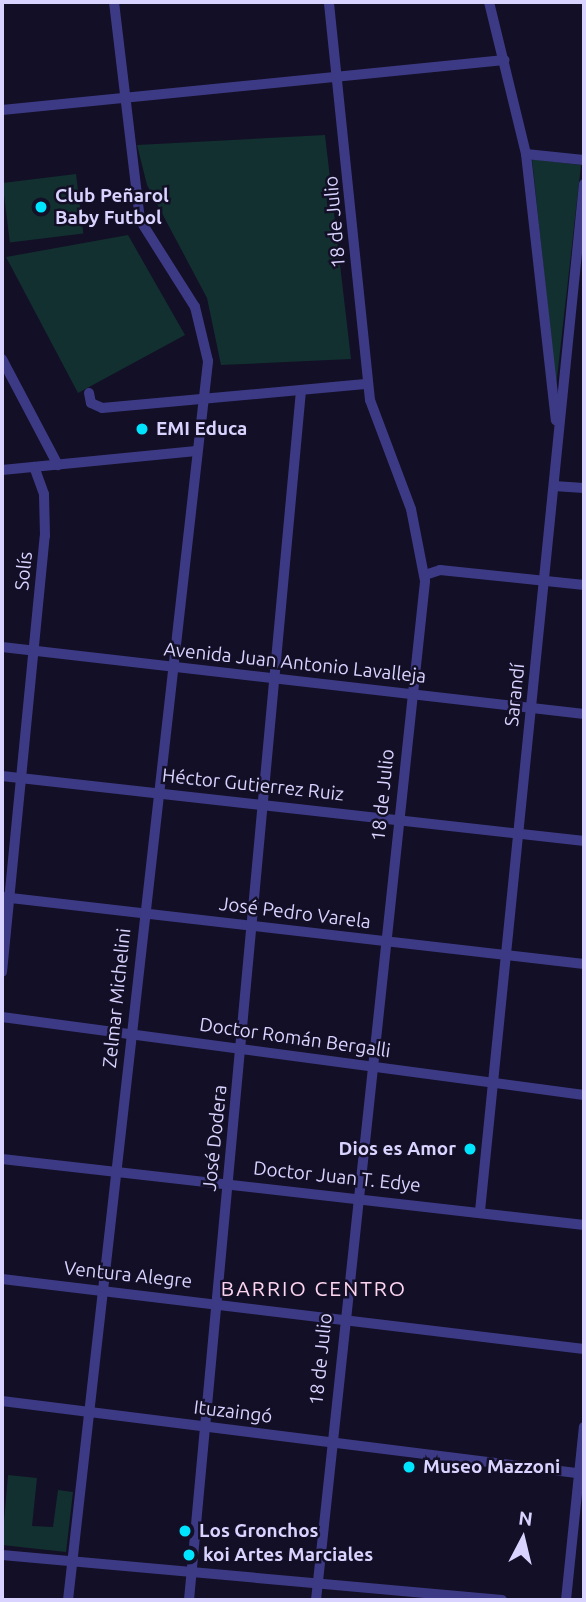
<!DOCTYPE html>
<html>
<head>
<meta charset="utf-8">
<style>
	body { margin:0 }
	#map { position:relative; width:586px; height:1602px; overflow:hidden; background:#130f26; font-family:Ubuntu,sans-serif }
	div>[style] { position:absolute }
	.green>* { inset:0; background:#12302f; transform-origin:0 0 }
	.minor>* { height:10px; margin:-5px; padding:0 5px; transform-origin:5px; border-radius:5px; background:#3d3a85 }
	.dots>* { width:19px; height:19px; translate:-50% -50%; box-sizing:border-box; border:4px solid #130f26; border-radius:50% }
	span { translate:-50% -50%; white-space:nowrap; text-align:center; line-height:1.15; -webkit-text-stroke:5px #130f26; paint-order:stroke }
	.poi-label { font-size:19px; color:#d9d4ff; font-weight:700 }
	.left { translate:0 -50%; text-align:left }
	.right { translate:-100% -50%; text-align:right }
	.street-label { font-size:19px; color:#d9d4ff }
	.neighbourhood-label { font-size:21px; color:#ffd6f0; letter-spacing:2px }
	.frame { position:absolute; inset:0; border:4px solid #d9d4ff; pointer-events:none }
	.north { position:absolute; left:488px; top:1504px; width:70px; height:70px; -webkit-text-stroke:5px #130f26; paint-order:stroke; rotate:7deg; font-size:19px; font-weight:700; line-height:28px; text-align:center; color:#d9d4ff }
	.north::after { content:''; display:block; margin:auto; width:24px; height:32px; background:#d9d4ff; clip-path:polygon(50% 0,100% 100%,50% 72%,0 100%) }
</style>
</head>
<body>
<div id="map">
	<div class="green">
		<i style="clip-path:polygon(325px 135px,351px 359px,221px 365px,207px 298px,147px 185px,137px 145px)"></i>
		<i style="clip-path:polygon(532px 159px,581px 165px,556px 387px)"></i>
		<i style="left:76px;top:174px;width:60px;height:74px;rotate:83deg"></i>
		<i style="clip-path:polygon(128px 235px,185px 335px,78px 393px,6px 257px)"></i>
		<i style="clip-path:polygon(8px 1475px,37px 1478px,32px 1526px,53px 1527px,58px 1490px,73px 1492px,66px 1552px,2px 1545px)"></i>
	</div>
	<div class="minor">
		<i style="left:489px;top:2px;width:156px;rotate:76.3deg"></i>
		<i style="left:526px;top:154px;width:268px;rotate:83.6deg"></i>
		<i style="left:2px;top:110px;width:505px;rotate:-5.68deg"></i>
		<i style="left:526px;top:154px;width:58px;rotate:5.9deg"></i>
		<i style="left:2px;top:359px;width:120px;rotate:62.2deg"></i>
		<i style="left:89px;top:393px;width:10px;rotate:79deg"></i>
		<i style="left:91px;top:403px;width:12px;rotate:24deg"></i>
		<i style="left:102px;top:408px;width:267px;rotate:-5.2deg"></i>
		<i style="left:2px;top:470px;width:195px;rotate:-5.6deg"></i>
		<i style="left:554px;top:486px;width:30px;rotate:4deg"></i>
		<i style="left:425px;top:575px;width:16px;rotate:-18deg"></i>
		<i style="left:440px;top:570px;width:145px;rotate:5.9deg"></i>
		<i style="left:2px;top:647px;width:586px;rotate:6.57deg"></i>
		<i style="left:2px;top:776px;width:586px;rotate:6.37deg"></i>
		<i style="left:2px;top:897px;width:586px;rotate:6.57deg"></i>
		<i style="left:2px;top:972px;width:438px;rotate:-84.4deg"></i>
		<i style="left:45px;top:536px;width:42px;rotate:-91.4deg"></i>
		<i style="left:44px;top:494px;width:29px;rotate:-110deg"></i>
		<i style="left:2px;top:1017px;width:587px;rotate:7.63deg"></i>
		<i style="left:2px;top:1159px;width:586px;rotate:6.47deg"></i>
		<i style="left:480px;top:1211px;width:1032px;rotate:-84.22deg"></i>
		<i style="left:2px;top:1279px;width:586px;rotate:6.86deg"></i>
		<i style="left:2px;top:1401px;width:587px;rotate:7.15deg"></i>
		<i style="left:2px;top:1555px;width:502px;rotate:5.14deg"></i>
		<i style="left:68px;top:1600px;width:1247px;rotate:-83.55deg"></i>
		<i style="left:208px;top:361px;width:56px;rotate:-103.5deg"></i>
		<i style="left:195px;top:307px;width:103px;rotate:-122.3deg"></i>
		<i style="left:140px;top:220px;width:220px;rotate:-96.8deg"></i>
		<i style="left:189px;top:1600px;width:1214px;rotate:-84.71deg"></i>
		<i style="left:316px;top:1600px;width:1025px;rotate:-83.89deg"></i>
		<i style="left:425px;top:581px;width:73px;rotate:-101deg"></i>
		<i style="left:411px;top:509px;width:116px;rotate:-110.6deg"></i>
		<i style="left:370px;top:400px;width:400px;rotate:-95.9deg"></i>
		<i style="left:566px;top:1600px;width:174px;rotate:-84.1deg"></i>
	</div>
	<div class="dots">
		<i style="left:41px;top:207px;background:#00e5ff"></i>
		<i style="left:142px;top:429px;background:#00e5ff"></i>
		<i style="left:470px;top:1149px;background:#00e5ff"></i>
		<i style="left:409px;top:1467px;background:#00e5ff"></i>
		<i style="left:185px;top:1531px;background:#00e5ff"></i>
		<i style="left:189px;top:1555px;background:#00e5ff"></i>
	</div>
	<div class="poi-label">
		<span class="left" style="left:55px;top:207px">Club Peñarol<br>Baby Futbol</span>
		<span class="left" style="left:156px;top:429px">EMI Educa</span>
		<span class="right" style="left:456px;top:1149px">Dios es Amor</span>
		<span class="left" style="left:423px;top:1467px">Museo Mazzoni</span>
		<span class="left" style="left:199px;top:1531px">Los Gronchos</span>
		<span class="left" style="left:203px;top:1555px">koi Artes Marciales</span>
	</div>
	<div class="street-label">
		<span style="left:335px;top:222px;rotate:-95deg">18 de Julio</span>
		<span style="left:24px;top:571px;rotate:-84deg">Solís</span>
		<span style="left:295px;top:663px;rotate:6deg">Avenida Juan Antonio Lavalleja</span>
		<span style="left:515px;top:695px;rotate:-84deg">Sarandí</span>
		<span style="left:253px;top:785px;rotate:6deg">Héctor Gutierrez Ruiz</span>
		<span style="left:383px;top:795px;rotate:-84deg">18 de Julio</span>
		<span style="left:295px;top:913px;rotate:7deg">José Pedro Varela</span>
		<span style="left:117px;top:998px;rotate:-84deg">Zelmar Michelini</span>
		<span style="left:295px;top:1038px;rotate:8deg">Doctor Román Bergalli</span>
		<span style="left:215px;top:1138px;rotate:-84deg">José Dodera</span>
		<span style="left:337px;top:1177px;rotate:6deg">Doctor Juan T. Edye</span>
		<span style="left:128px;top:1275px;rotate:6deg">Ventura Alegre</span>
		<span style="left:321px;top:1359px;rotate:-84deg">18 de Julio</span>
		<span style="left:233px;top:1412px;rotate:7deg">Ituzaingó</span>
	</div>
	<div class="neighbourhood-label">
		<span style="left:314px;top:1288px">BARRIO CENTRO</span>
	</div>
	<div class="frame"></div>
	<div class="north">N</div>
</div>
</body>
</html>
